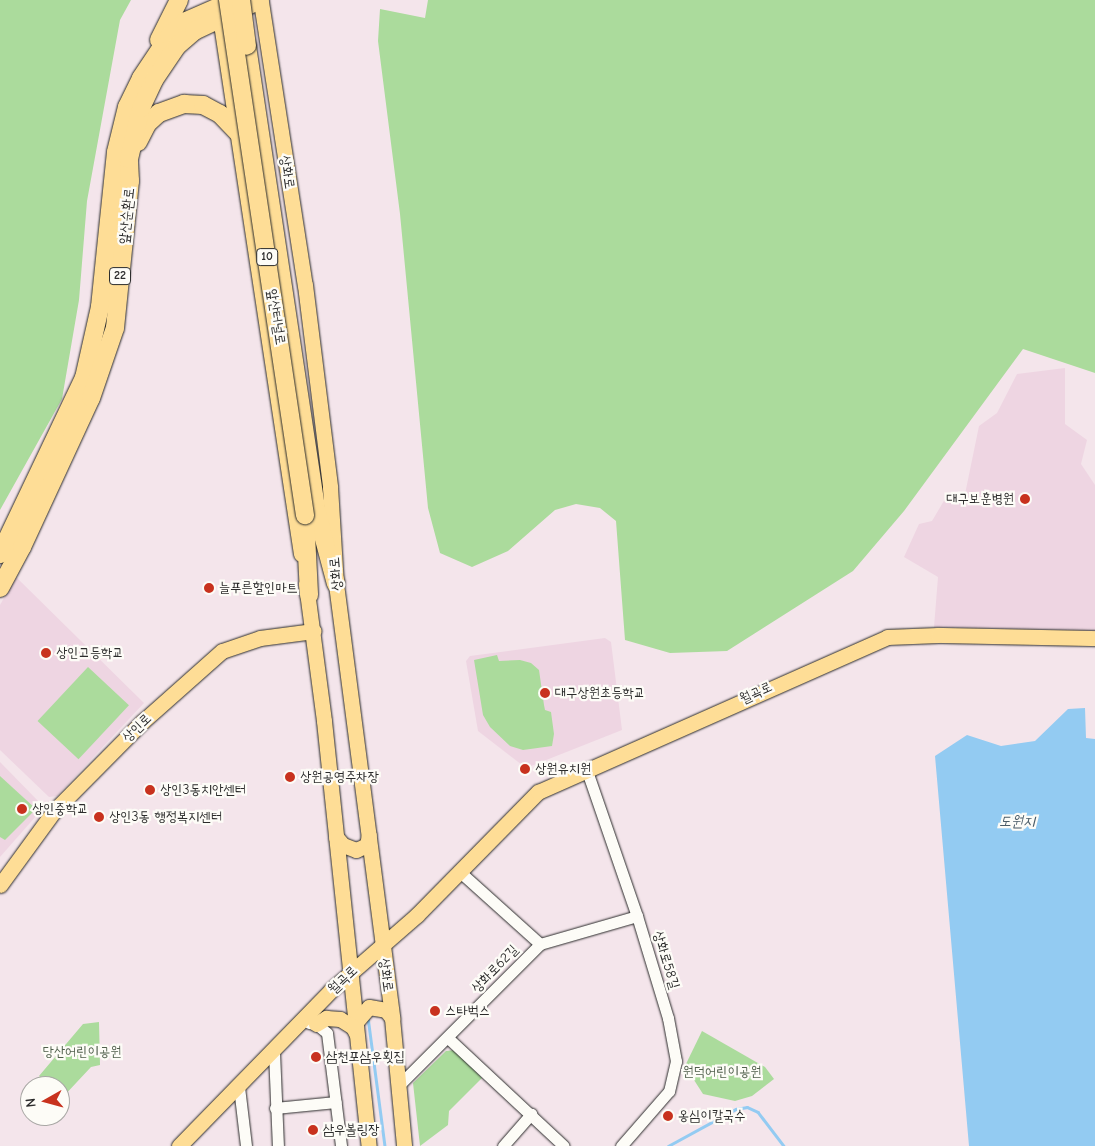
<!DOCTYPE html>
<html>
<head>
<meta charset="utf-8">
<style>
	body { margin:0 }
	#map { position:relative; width:1095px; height:1146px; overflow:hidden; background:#f4e5eb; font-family:"Comic Neue","Poor Story",sans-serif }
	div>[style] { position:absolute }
	.built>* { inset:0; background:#eed5e2 }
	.green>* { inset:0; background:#abdb9c; transform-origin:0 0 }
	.water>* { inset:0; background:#93cbf2 }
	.stream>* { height:2.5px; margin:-1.25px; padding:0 1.25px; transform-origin:1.25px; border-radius:1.25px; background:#93cbf2 }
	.roads { filter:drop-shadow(0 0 1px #2b2b2b) drop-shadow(0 0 1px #2b2b2b) }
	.minor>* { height:11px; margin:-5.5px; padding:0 5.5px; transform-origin:5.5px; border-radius:5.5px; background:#fdfcf7 }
	.major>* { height:15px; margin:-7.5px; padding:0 7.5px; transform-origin:7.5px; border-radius:7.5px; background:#fedd96 }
	.highway>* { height:18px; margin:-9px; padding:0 9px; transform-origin:9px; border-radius:9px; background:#fedd96 }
	.bridges { filter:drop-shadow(0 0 1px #2b2b2b) drop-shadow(0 0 1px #2b2b2b) }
	.highway-bridge>* { height:18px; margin:-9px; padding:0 9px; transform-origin:9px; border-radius:9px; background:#fedd96 }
	.dots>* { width:14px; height:14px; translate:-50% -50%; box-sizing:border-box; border:2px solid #fdfcf7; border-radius:50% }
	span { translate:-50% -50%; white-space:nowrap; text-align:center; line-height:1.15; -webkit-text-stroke:4.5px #fdfcf7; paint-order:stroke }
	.shield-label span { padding:1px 4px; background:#fdfcf7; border:1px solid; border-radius:4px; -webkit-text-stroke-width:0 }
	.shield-label { font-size:12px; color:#2b2b2b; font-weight:700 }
	.street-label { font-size:14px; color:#2b2b2b }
	.poi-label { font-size:14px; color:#2b2b2b }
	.right { translate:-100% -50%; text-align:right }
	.left { translate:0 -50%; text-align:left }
	.park-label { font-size:14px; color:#51604d }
	.water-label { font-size:15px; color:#4a5b67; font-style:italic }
	.north { position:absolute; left:20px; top:1076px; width:50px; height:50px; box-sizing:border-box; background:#fdfcf7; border:1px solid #a9a8a5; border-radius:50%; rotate:263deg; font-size:14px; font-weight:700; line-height:20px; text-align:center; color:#2b2b2b }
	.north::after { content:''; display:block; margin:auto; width:18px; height:22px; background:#c8321e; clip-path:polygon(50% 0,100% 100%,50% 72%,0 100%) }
</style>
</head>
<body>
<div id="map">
	<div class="built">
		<i style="clip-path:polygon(1065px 368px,1065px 424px,1087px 440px,1081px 464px,1095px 485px,1095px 631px,934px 627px,938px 577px,904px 557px,919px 524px,932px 521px,945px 499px,964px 499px,979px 426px,997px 413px,1017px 374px)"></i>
		<i style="clip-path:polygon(16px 577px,144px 703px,57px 796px,49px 797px,0 750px,0 605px)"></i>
		<i style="clip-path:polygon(605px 638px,611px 642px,622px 730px,526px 768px,478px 731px,466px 661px,470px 656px)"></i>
		<i style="clip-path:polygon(0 762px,44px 807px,0 857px)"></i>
	</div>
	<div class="green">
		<i style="clip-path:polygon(0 0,131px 0,120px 20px,87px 201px,79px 300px,62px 399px,0 510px)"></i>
		<i style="clip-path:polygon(428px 0,1095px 0,1095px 373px,1023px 349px,904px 511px,853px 571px,727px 651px,670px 653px,625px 640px,616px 521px,600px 508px,576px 504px,555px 510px,508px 551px,472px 567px,440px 553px,428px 508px,400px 214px,378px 41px,380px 9px,425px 18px)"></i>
		<i style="clip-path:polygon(497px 655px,499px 661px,520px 660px,531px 663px,539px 670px,544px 705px,545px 710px,551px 712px,554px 734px,552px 746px,523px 750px,510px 746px,490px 727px,483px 715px,474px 660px)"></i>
		<i style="left:88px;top:667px;width:56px;height:74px;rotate:43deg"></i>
		<i style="clip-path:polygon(0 776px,36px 809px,5px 840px,0 837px)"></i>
		<i style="clip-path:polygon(99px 1022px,100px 1065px,91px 1067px,62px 1098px,60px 1086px,50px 1086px,39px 1076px,83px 1024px)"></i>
		<i style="clip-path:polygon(702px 1031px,765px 1067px,774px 1079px,752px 1096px,735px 1101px,703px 1094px,685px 1066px)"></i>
		<i style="clip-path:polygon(455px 1050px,482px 1078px,449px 1111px,448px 1125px,420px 1146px,413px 1083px,446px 1051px)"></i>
	</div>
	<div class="water">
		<i style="clip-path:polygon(1085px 708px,1086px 738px,1095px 739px,1095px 1146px,969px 1146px,935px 756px,967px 735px,1001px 746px,1035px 741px,1068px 709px)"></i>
	</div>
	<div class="stream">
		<i style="left:368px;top:1017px;width:130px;rotate:82.5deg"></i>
		<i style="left:668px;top:1146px;width:77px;rotate:-28.6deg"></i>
		<i style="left:736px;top:1109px;width:11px;rotate:-10deg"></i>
		<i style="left:747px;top:1107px;width:12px;rotate:24deg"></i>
		<i style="left:758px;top:1112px;width:43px;rotate:52.6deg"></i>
	</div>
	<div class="roads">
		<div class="minor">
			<i style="left:587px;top:771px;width:153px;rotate:71deg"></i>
			<i style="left:637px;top:916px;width:107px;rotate:73.1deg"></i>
			<i style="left:668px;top:1018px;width:44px;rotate:79.5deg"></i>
			<i style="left:676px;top:1061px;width:31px;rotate:103deg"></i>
			<i style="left:669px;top:1091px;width:73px;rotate:131.1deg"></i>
			<i style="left:459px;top:871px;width:109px;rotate:42deg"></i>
			<i style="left:309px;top:1023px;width:7px;rotate:8deg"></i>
			<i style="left:316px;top:1024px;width:14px;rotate:39deg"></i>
			<i style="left:327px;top:1033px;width:114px;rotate:82.9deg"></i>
			<i style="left:448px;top:1038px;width:158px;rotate:43deg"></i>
			<i style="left:274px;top:1052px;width:94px;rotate:87.6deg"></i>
			<i style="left:399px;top:1085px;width:199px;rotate:-45deg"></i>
			<i style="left:540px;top:944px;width:101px;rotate:-16.1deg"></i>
			<i style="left:239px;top:1087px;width:59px;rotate:83.2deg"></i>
			<i style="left:275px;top:1108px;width:61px;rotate:-5.6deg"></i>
			<i style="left:503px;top:1146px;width:43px;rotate:-48.8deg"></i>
		</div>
		<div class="major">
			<i style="left:261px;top:2px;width:286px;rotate:81.2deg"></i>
			<i style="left:305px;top:285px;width:204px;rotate:82.9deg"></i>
			<i style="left:330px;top:487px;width:97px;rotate:86.5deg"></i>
			<i style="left:336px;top:584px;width:438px;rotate:82.6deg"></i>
			<i style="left:392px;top:1018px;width:129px;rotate:84.6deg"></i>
			<i style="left:220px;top:17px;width:543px;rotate:81.42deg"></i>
			<i style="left:306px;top:584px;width:138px;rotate:82.5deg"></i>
			<i style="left:324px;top:721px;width:427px;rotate:84deg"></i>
			<i style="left:336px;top:837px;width:11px;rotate:49deg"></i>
			<i style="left:343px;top:845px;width:14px;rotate:21deg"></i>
			<i style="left:356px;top:850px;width:12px;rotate:-24deg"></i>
			<i style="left:367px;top:845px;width:10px;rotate:-79deg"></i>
			<i style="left:0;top:885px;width:92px;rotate:-53.9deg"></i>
			<i style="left:54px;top:811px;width:125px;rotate:-45.3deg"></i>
			<i style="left:142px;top:722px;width:107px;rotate:-41.6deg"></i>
			<i style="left:222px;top:651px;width:40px;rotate:-18.9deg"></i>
			<i style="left:260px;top:638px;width:54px;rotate:-7.4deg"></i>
			<i style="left:355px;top:1023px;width:21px;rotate:-49deg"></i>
			<i style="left:369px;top:1007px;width:17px;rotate:10deg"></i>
			<i style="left:386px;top:1010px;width:10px;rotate:53deg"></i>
			<i style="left:316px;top:1024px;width:12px;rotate:-31deg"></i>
			<i style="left:326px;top:1018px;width:14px;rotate:4deg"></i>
			<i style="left:340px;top:1019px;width:15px;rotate:32deg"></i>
			<i style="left:353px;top:1027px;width:7px;rotate:63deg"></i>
			<i style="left:179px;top:1146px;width:218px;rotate:-45.7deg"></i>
			<i style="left:331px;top:990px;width:114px;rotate:-41.1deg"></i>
			<i style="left:417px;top:915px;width:173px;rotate:-45.5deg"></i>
			<i style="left:538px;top:792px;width:382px;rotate:-23.9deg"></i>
			<i style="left:887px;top:637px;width:51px;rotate:-2.2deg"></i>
			<i style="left:938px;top:635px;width:157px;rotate:1.1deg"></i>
		</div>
		<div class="highway">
			<i style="left:159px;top:40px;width:45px;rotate:-63.4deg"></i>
			<i style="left:247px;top:46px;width:472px;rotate:81.5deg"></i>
			<i style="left:317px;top:513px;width:73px;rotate:75deg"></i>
			<i style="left:138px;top:142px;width:20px;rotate:-63deg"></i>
			<i style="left:147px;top:124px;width:16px;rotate:-43deg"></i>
			<i style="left:159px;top:113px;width:27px;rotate:-20deg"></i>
			<i style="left:184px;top:104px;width:19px;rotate:3deg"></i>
			<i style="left:203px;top:105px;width:19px;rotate:28deg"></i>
			<i style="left:220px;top:114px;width:28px;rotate:46deg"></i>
			<i style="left:305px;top:515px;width:80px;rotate:87.1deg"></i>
			<i style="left:0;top:554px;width:195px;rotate:-64.5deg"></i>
			<i style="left:84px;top:378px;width:73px;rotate:-77.3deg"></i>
			<i style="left:100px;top:307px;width:156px;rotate:-84.1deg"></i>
			<i style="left:116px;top:152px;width:46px;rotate:-76.3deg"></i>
			<i style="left:127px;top:107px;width:32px;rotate:-64deg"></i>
			<i style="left:141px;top:78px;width:50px;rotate:-56.3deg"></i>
			<i style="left:169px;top:36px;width:21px;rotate:-43deg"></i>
			<i style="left:184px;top:22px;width:45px;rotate:-23.7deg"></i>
			<i style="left:0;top:588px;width:47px;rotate:-61.8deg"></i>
			<i style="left:22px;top:547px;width:164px;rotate:-65.2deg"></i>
			<i style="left:91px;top:398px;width:74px;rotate:-71.1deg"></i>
			<i style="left:115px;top:328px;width:148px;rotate:-84.2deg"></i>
			<i style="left:130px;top:181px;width:22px;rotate:-93deg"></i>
			<i style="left:129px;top:159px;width:52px;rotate:-76.8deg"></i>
			<i style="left:141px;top:108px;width:31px;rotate:-65deg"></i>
			<i style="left:154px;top:80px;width:41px;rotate:-55.9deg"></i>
			<i style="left:177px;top:46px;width:23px;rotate:-41deg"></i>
			<i style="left:194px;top:31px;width:73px;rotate:-25.2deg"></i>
		</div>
	</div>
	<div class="bridges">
		<div class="highway-bridge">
			<i style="left:228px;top:0;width:521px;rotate:81.5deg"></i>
			<i style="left:241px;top:0;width:46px;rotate:82.6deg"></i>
		</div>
	</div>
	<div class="dots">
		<i style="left:1025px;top:499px;background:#c8321e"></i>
		<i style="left:209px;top:588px;background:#c8321e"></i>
		<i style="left:46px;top:653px;background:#c8321e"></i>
		<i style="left:545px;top:693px;background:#c8321e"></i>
		<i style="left:525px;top:769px;background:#c8321e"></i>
		<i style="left:290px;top:777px;background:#c8321e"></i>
		<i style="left:150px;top:790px;background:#c8321e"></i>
		<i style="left:22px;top:809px;background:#c8321e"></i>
		<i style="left:99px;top:817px;background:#c8321e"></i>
		<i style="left:435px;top:1011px;background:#c8321e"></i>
		<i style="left:316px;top:1057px;background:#c8321e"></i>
		<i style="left:668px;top:1116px;background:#c8321e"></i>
		<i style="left:313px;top:1130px;background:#c8321e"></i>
	</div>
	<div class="shield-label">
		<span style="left:267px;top:257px">10</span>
		<span style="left:120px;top:276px">22</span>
	</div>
	<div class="street-label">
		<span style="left:287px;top:172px;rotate:81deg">상화로</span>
		<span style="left:127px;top:216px;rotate:-84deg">앞산순환로</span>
		<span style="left:276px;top:317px;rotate:81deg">앞산터널로</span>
		<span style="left:336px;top:574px;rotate:-95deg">상화로</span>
		<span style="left:756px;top:693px;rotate:-25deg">월곡로</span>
		<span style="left:137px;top:728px;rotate:-44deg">상인로</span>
		<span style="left:666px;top:960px;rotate:73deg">상화로58길</span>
		<span style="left:495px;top:969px;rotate:-46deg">상화로62길</span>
		<span style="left:386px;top:975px;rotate:82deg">상화로</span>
		<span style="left:343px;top:980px;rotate:-43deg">월곡로</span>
	</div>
	<div class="poi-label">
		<span class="right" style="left:1014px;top:499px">대구보훈병원</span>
		<span class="left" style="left:219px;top:588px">늘푸른할인마트</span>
		<span class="left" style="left:56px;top:653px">상인고등학교</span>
		<span class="left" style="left:555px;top:693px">대구상원초등학교</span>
		<span class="left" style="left:535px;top:769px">상원유치원</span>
		<span class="left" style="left:300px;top:777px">상원공영주차장</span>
		<span class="left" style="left:160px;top:790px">상인3동치안센터</span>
		<span class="left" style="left:32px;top:809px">상인중학교</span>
		<span class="left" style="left:109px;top:817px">상인3동 행정복지센터</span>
		<span class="left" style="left:445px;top:1011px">스타벅스</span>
		<span class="left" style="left:326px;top:1057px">삼천포삼우횟집</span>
		<span class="left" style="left:678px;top:1116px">옹심이칼국수</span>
		<span class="left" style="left:323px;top:1130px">삼우볼링장</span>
	</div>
	<div class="park-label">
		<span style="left:82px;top:1052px">당산어린이공원</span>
		<span style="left:722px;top:1072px">원덕어린이공원</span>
	</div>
	<div class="water-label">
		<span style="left:1017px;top:822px">도원지</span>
	</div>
	<div class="north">N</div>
</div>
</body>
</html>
